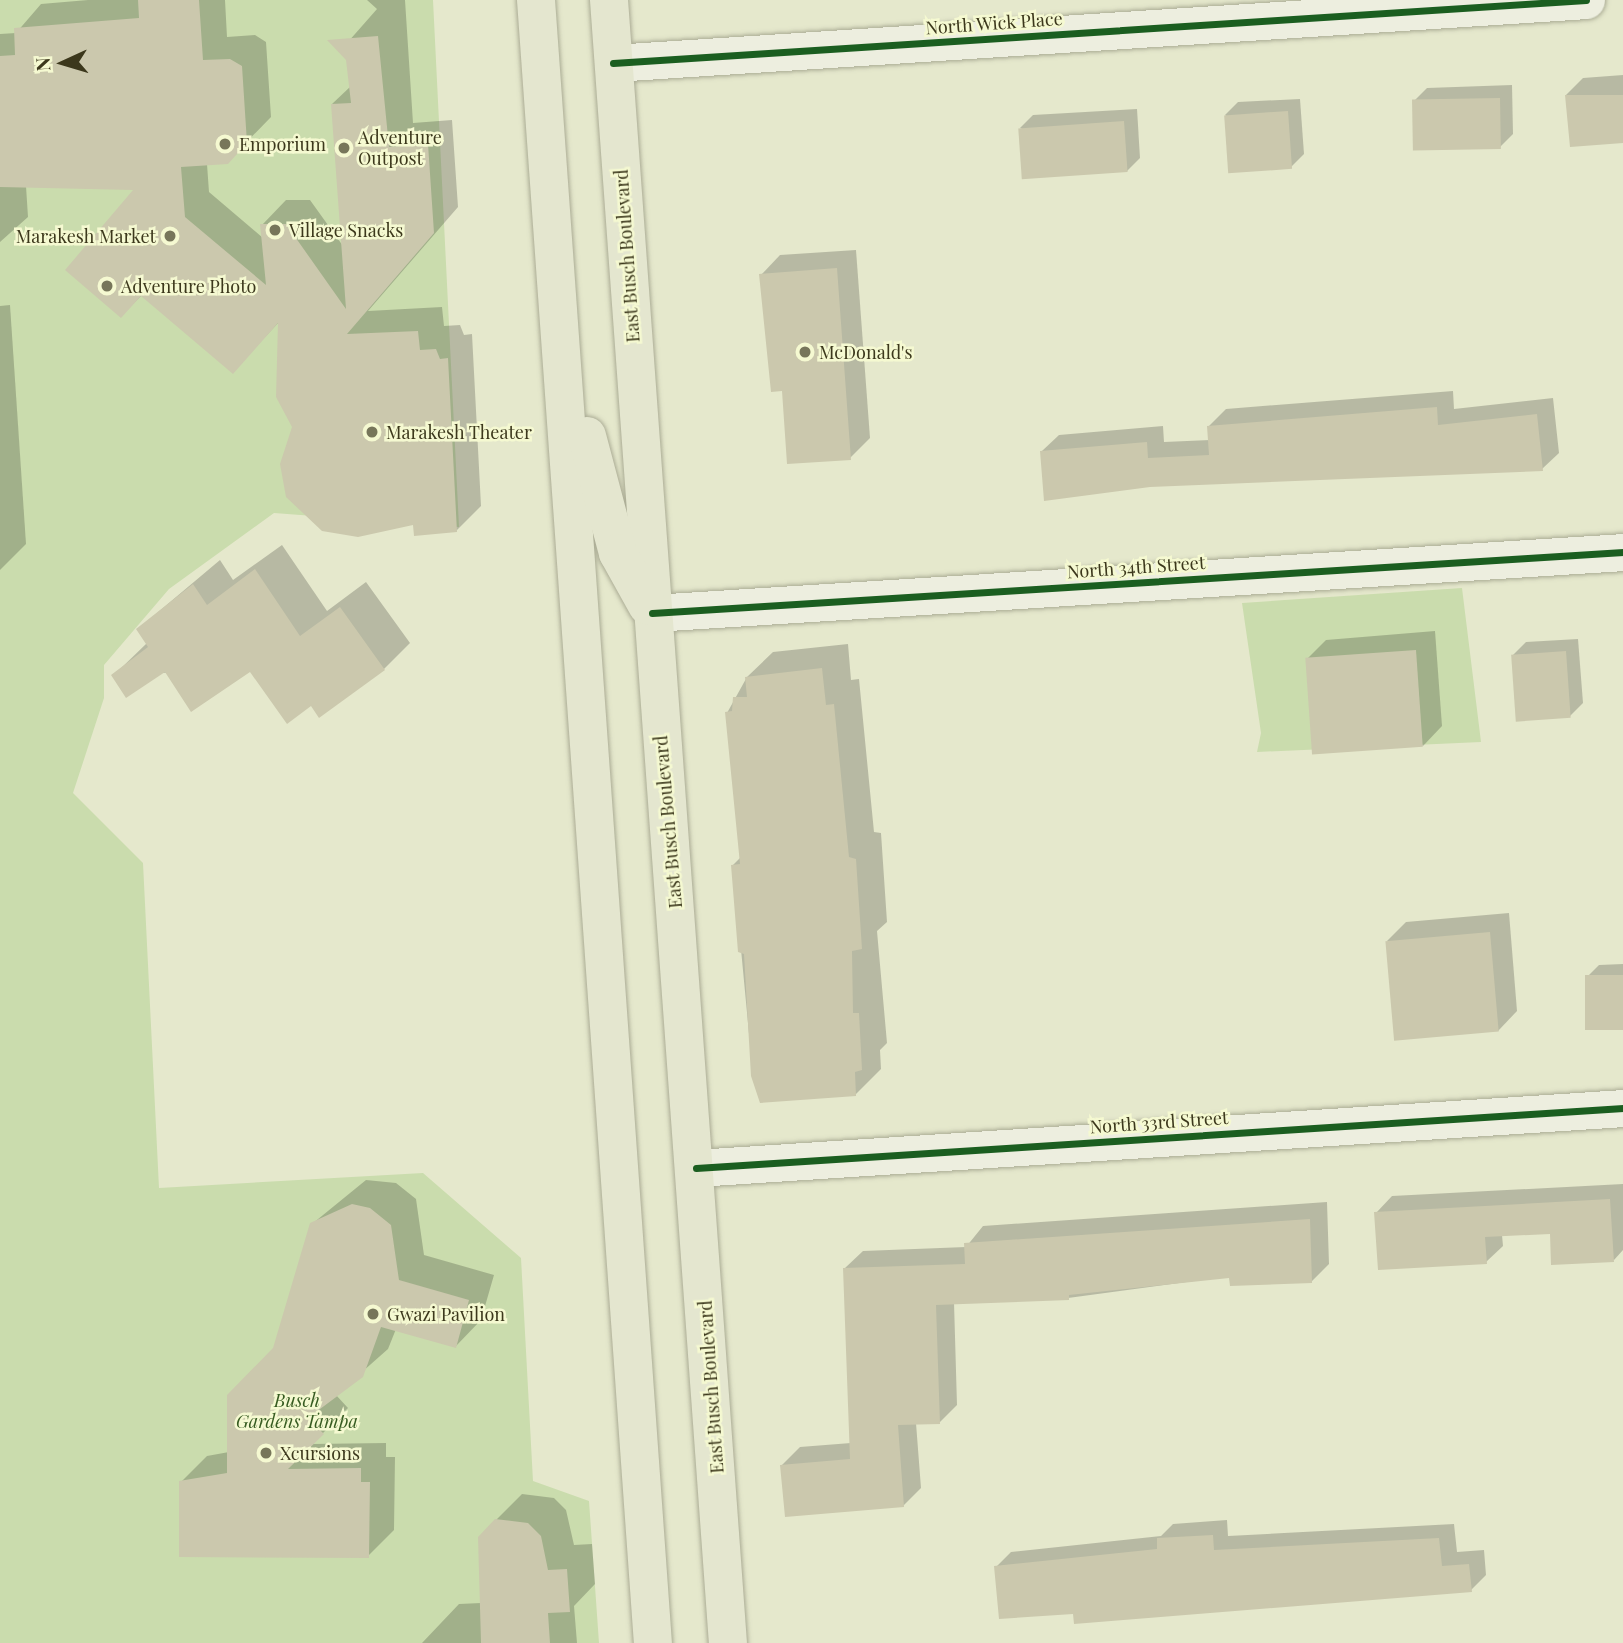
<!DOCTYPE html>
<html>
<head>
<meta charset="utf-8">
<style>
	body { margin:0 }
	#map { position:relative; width:1623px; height:1643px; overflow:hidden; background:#e5e8cc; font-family:"Playfair Display",serif }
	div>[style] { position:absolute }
	.green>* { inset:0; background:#cadcad }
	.shadow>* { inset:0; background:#0003 }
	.building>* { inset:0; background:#cbc8ad; transform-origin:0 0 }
	.roads { filter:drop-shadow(0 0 2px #abac95) drop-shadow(0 0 2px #abac95) }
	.minor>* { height:37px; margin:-18.5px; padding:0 18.5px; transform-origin:18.5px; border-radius:18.5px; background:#edeedf }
	.major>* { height:38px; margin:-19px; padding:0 19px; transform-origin:19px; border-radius:19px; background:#e4e6cf }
	.cycleway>* { height:7px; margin:-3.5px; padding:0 3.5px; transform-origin:3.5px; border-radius:3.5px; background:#1b5e20 }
	.dots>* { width:19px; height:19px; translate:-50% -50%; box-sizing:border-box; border:4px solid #f5f9d1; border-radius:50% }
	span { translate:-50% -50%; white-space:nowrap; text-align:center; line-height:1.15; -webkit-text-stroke:5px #f5f9d1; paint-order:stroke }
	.street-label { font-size:18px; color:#3c381c }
	.poi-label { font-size:18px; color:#3c381c }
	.left { translate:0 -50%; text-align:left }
	.right { translate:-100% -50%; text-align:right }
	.park-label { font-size:18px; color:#365b20; font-style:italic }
	.north { position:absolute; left:28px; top:28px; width:70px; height:70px; -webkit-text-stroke:5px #f5f9d1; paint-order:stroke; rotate:266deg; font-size:19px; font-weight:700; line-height:28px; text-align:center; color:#3c381c }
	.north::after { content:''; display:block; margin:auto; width:24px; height:32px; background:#3c381c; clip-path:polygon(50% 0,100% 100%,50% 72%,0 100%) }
</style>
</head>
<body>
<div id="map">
	<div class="green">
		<i style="clip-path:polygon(0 0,433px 0,459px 527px,274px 513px,169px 589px,104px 665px,104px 698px,73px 793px,143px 863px,159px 1188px,423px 1173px,521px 1258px,533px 1481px,589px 1501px,599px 1643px,0 1643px)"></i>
		<i style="clip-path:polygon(1462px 588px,1481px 742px,1257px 752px,1261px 733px,1242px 603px)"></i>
	</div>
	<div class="shadow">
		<i style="clip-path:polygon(88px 0,225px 0,227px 37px,255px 35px,266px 42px,271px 117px,227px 162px,207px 164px,209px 192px,263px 238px,262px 225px,286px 200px,310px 200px,343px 246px,332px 104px,351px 86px,347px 59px,340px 51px,377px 9px,367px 0,405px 0,413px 123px,452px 120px,458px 207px,368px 311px,442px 307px,444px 326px,460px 325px,464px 335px,472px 334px,481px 506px,456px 531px,415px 523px,294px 426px,280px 321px,233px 371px,142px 295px,121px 316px,137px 188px,26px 186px,28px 217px,0 242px,0 34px,16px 33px,41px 4px)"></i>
		<i style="clip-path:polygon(1623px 75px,1623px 141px,1566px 95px,1583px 78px)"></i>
		<i style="clip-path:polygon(1512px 85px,1513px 134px,1500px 147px,1414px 101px,1427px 88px)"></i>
		<i style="clip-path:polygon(1300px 99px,1304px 154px,1291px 167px,1225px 115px,1238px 102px)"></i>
		<i style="clip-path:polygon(1137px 109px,1140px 158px,1127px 171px,1020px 128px,1033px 115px)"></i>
		<i style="clip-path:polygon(856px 250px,870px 438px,850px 458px,784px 389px,761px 275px,780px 255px)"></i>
		<i style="clip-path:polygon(10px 305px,26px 544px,0 570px,0 306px)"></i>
		<i style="clip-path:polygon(1453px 391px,1454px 409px,1553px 398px,1559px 453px,1542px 469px,1150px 485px,1042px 451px,1059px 435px,1163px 426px,1164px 442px,1210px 440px,1209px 426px,1226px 409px)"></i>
		<i style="clip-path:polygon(282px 545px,327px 611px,366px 582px,410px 643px,384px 669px,311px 703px,251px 669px,114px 675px,147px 643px,138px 629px,220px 560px,233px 580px)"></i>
		<i style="clip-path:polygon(1435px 631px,1442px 726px,1423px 746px,1306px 660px,1326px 640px)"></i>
		<i style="clip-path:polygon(1578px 639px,1583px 703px,1570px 716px,1513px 655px,1526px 642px)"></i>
		<i style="clip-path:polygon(848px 644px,851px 680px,859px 679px,874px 832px,881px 833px,887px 922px,877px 931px,887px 1043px,880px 1050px,881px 1069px,855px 1095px,753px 1076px,733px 865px,741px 857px,727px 713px,747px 677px,773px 652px)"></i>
		<i style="clip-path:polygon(1509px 913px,1517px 1011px,1498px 1031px,1387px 941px,1406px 922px)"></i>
		<i style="clip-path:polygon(1623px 964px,1623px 1028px,1586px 978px,1599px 965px)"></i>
		<i style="clip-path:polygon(366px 1180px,396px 1183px,416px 1199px,424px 1255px,494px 1275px,481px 1320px,456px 1346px,396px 1329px,388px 1349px,336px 1395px,348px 1408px,312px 1444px,386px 1443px,386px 1457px,395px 1457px,394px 1530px,368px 1556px,181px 1482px,207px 1456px,229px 1452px,275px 1349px,312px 1224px)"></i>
		<i style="clip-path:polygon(1623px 1184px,1623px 1250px,1614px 1260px,1552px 1232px,1502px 1235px,1503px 1246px,1486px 1262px,1376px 1213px,1392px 1196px)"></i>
		<i style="clip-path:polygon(1327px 1202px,1329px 1264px,1311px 1282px,1231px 1276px,1068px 1298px,954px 1302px,957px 1405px,940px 1422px,916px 1423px,921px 1488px,903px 1506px,782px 1465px,800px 1447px,851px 1443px,845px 1268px,863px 1251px,966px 1247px,983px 1226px)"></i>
		<i style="clip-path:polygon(522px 1494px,554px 1498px,566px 1510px,574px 1545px,592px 1544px,595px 1584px,574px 1606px,577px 1643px,422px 1643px,459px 1604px,481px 1603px,496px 1520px)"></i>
		<i style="clip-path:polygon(1227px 1520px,1228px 1536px,1454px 1524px,1457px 1552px,1484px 1550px,1486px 1575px,1471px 1590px,1074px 1612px,996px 1567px,1011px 1552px,1161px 1536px,1173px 1524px)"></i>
	</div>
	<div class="building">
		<i style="clip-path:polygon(138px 0,199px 0,203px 60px,230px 59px,242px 66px,247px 143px,228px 164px,181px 167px,185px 217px,266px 285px,260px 224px,286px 224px,346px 309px,331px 104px,351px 103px,346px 60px,327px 40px,378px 36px,389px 147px,428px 144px,434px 233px,347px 334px,418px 331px,420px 350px,436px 349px,440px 359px,448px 358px,457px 532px,414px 536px,413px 525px,358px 537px,322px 531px,286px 497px,280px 464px,292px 427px,276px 397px,278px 323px,233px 374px,141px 296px,121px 318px,65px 270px,133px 190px,0 187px,0 56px,15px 55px,14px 28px,139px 18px)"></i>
		<i style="clip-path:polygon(1565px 95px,1623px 95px,1623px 143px,1570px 147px)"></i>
		<i style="left:1500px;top:98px;width:51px;height:88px;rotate:89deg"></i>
		<i style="left:1288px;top:111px;width:58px;height:64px;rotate:86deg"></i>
		<i style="left:1124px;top:121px;width:51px;height:106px;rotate:86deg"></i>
		<i style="clip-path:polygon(837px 268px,851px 460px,787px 464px,782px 391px,771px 392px,759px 274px)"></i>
		<i style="clip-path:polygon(1437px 407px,1438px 425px,1537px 414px,1543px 471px,1150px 487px,1044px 501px,1040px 451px,1147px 442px,1148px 458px,1209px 455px,1207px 426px)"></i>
		<i style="clip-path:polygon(255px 569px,300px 636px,340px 607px,385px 670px,319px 718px,311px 706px,287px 724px,250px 672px,191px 712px,165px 672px,126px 698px,111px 675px,148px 647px,136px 629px,193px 584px,207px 605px)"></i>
		<i style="left:1416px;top:650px;width:97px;height:111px;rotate:86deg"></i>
		<i style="left:1566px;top:651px;width:67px;height:55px;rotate:86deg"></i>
		<i style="clip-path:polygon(822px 668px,826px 705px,834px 704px,849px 857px,856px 859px,862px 949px,852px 951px,853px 1013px,859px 1013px,862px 1070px,855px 1072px,856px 1096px,760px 1103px,751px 1076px,744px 954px,738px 952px,731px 865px,740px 864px,725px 712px,732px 711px,733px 697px,747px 697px,745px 677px)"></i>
		<i style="left:1490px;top:932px;width:100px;height:105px;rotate:85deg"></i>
		<i style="left:1623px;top:975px;width:55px;height:38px;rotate:90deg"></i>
		<i style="clip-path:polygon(1610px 1199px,1614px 1262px,1551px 1265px,1550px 1234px,1485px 1237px,1487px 1264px,1378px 1270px,1374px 1212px)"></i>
		<i style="clip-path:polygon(352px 1204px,370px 1208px,391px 1225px,399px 1280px,469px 1300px,456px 1348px,381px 1327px,363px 1377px,308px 1418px,324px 1434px,288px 1469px,361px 1468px,361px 1482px,370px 1482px,369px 1558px,179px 1557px,179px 1481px,227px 1473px,227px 1395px,273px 1348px,310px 1223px)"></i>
		<i style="clip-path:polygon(1310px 1219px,1312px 1283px,1230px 1286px,1229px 1278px,1069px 1295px,1069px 1300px,936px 1305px,940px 1424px,898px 1425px,904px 1507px,785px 1517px,780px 1465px,850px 1459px,843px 1268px,965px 1264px,964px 1243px)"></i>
		<i style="clip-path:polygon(495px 1519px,528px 1523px,541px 1536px,548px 1570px,567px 1569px,570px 1612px,548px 1613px,550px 1643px,481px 1643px,478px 1537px)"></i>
		<i style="clip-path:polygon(1213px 1535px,1214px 1550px,1439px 1538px,1442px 1566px,1469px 1564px,1472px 1592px,1074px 1624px,1073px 1614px,999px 1619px,994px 1566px,1157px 1549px,1157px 1538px)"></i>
	</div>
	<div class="roads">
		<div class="minor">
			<i style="left:613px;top:63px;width:975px;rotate:-3.7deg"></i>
			<i style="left:652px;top:613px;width:973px;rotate:-3.59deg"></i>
			<i style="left:696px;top:1168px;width:929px;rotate:-3.7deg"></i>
		</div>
		<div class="major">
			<i style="left:536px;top:0;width:1647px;rotate:85.93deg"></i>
			<i style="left:609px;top:0;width:1647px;rotate:85.86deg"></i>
			<i style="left:587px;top:436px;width:121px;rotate:75.2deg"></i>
			<i style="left:618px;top:553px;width:60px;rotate:60.9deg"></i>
		</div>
	</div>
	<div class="cycleway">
		<i style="left:613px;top:63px;width:975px;rotate:-3.7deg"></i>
		<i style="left:652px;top:613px;width:973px;rotate:-3.59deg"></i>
		<i style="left:696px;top:1168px;width:929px;rotate:-3.7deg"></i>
	</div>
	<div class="dots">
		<i style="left:225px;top:144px;background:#77765a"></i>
		<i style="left:344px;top:148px;background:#77765a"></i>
		<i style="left:275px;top:230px;background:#77765a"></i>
		<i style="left:170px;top:236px;background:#77765a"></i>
		<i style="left:107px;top:286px;background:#77765a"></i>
		<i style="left:805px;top:352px;background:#77765a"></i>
		<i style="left:372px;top:432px;background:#77765a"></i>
		<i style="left:373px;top:1314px;background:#77765a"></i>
		<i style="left:266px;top:1453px;background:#77765a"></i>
	</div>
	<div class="street-label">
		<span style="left:994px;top:23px;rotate:-4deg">North Wick Place</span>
		<span style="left:627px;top:256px;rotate:-94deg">East Busch Boulevard</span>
		<span style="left:1136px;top:567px;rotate:-4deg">North 34th Street</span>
		<span style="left:668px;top:822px;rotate:-95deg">East Busch Boulevard</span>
		<span style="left:1159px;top:1122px;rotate:-4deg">North 33rd Street</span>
		<span style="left:711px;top:1387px;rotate:-94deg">East Busch Boulevard</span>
	</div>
	<div class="poi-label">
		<span class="left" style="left:358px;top:148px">Adventure<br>Outpost</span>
		<span class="left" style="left:239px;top:144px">Emporium</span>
		<span class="left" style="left:289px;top:230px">Village Snacks</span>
		<span class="right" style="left:156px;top:236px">Marakesh Market</span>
		<span class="left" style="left:121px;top:286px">Adventure Photo</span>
		<span class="left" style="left:819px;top:352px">McDonald's</span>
		<span class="left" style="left:386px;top:432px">Marakesh Theater</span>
		<span class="left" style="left:387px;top:1314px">Gwazi Pavilion</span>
		<span class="left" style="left:280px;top:1453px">Xcursions</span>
	</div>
	<div class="park-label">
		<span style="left:297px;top:1411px">Busch<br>Gardens Tampa</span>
	</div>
	<div class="north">N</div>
</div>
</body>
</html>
